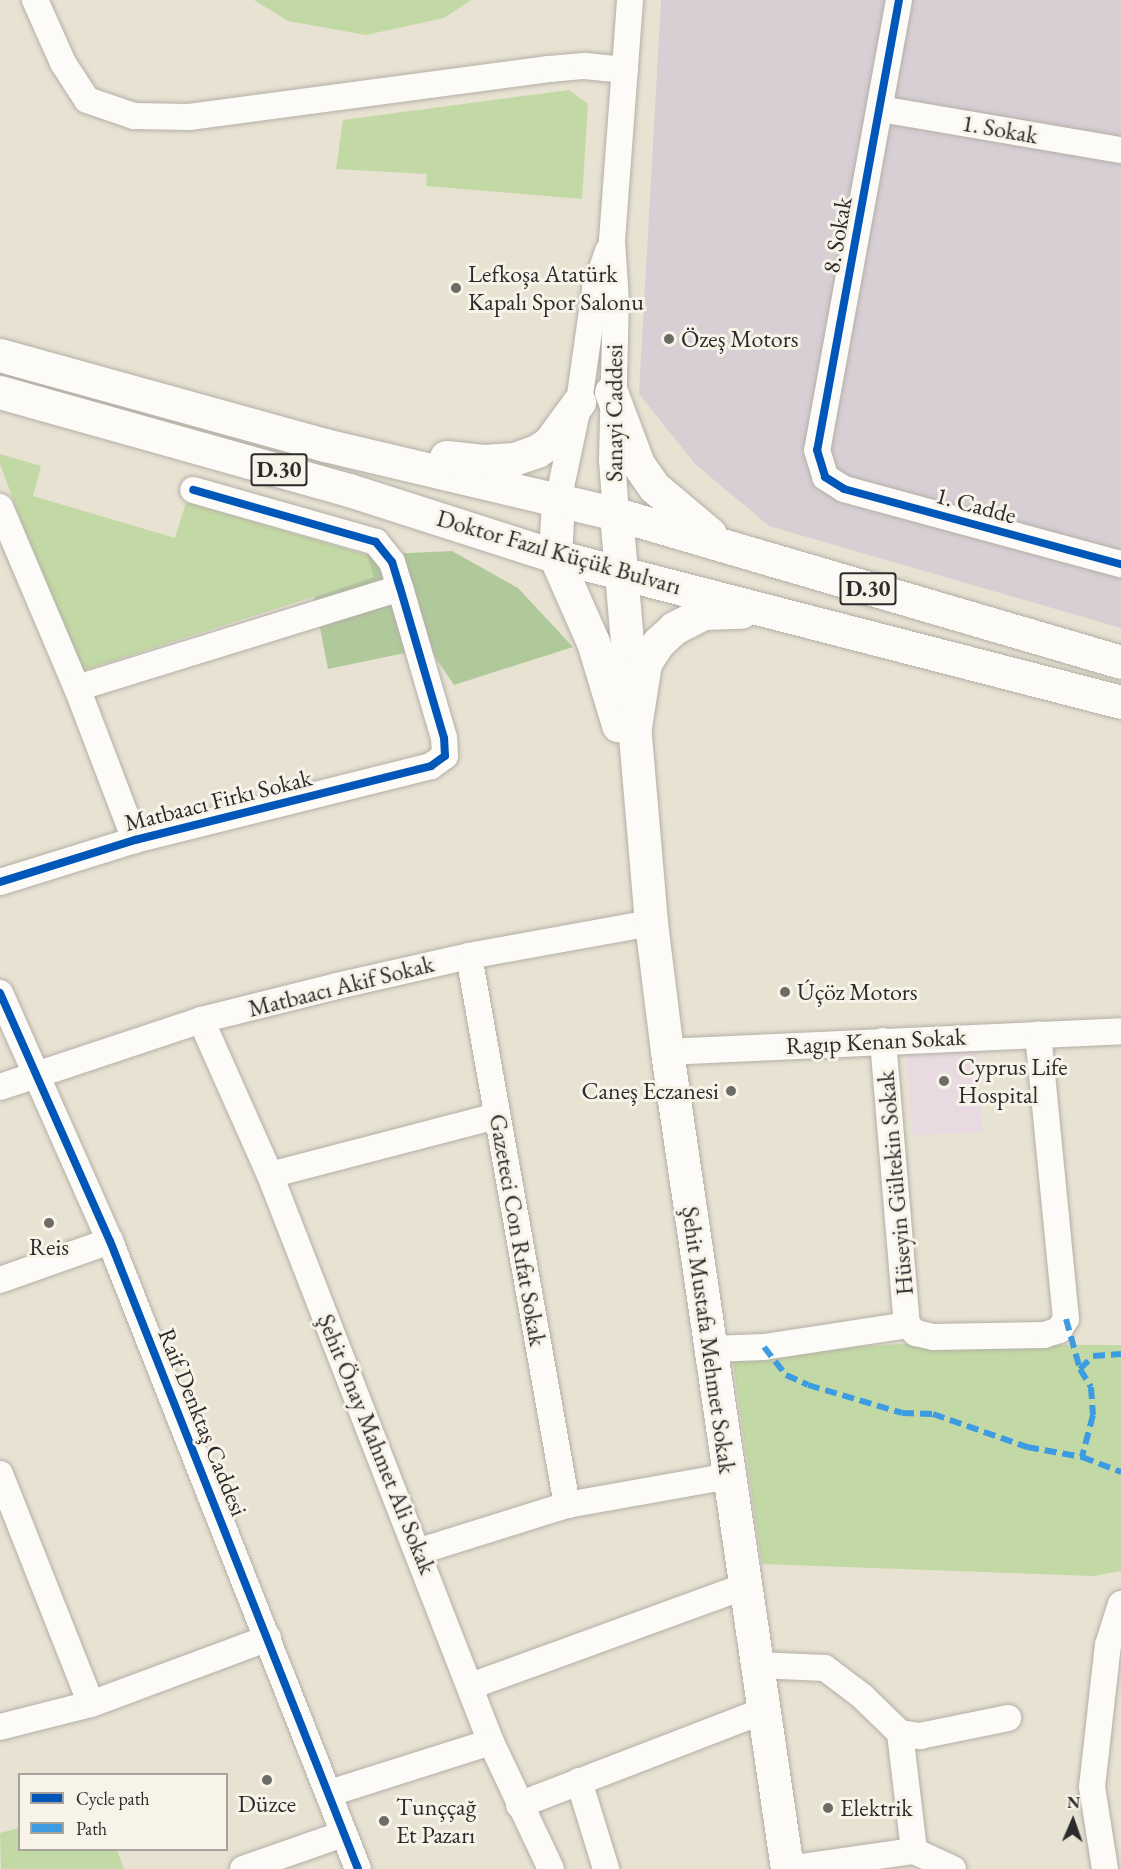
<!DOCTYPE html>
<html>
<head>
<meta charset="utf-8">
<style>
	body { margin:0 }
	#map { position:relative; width:1121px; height:1869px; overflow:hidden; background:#e8e2d3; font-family:"EB Garamond",serif }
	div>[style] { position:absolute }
	.built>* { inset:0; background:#e9d9e1; transform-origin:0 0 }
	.industrial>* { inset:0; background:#d8cfd5 }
	.green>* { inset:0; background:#c3d9a5 }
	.forest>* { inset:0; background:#b0c99b }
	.roads { filter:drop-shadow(0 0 2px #b3afa6) drop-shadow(0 0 2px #b3afa6) }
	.minor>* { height:26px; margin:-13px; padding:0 13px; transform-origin:13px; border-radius:13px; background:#fcfbf8 }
	.major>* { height:33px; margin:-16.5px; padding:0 16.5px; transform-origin:16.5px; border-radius:16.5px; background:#fcfbf8 }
	.highway>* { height:33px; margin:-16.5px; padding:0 16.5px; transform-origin:16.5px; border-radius:16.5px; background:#fcfbf8 }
	.quiet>* { height:6px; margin-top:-3px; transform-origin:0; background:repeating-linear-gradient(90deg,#3d9ce1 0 12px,transparent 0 18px) }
	.cycleway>* { height:8px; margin:-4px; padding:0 4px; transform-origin:4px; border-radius:4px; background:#0057b8 }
	.dots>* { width:16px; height:16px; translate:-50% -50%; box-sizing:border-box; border:3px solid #f7f3e8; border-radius:50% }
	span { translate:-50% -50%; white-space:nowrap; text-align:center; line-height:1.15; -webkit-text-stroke:6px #f7f3e8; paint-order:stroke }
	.shield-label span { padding:2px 4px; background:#f7f3e8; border:2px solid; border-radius:4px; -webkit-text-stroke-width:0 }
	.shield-label { font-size:22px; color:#2b2b2b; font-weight:700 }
	.street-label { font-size:24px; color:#2b2b2b }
	.poi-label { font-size:24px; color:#2b2b2b }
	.left { translate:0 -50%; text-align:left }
	.right { translate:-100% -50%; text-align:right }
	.legend { position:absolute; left:18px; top:1773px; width:210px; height:78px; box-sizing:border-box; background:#f7f3e8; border:2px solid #a5a39c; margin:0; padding:8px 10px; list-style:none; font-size:18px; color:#2b2b2b }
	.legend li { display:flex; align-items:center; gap:12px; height:30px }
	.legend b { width:30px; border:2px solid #a5a39c }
	.north { position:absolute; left:1043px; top:1791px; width:60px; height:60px; -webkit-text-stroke:4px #f7f3e8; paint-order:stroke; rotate:2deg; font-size:16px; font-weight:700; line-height:24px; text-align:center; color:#2b2b2b }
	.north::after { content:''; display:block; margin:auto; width:21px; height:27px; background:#2b2b2b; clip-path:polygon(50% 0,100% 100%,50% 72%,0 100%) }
</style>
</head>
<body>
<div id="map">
	<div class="built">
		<i style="left:978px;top:1048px;width:84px;height:71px;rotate:87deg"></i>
	</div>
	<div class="industrial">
		<i style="clip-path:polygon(661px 0,1121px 0,1121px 628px,769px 526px,695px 464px,639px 394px)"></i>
	</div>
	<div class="green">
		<i style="clip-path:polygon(254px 0,471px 0,444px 18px,366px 35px,288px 21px)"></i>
		<i style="clip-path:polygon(569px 90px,588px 104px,582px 199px,426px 186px,427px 174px,336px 169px,343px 120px)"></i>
		<i style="clip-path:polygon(0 454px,41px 466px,33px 496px,175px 538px,186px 502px,367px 555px,375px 577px,78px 672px,0 464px)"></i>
		<i style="clip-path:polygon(901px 1344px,1121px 1345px,1121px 1571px,1094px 1576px,762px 1564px,732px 1356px)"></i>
		<i style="clip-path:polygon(19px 1828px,20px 1850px,117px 1850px,124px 1869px,1px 1869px,0 1833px)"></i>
	</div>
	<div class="forest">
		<i style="clip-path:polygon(452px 551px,518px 588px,573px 647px,454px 685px,429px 648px,328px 669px,314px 597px,374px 577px,367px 555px)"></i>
	</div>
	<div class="roads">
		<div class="minor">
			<i style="left:35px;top:0;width:69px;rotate:66deg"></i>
			<i style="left:63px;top:63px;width:44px;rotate:57deg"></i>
			<i style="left:87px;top:100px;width:50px;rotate:18.8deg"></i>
			<i style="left:134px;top:116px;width:55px;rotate:1deg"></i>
			<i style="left:189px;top:117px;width:363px;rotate:-7.6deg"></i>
			<i style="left:549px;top:69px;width:36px;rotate:-5deg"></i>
			<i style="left:585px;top:66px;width:40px;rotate:5.7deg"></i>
			<i style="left:899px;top:0;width:457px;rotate:100.3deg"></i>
			<i style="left:817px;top:450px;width:28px;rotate:73deg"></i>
			<i style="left:825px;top:477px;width:22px;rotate:32deg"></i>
			<i style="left:844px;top:489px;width:287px;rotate:15.2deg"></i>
			<i style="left:880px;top:109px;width:244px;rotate:9.7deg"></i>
			<i style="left:558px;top:501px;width:101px;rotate:-78deg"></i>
			<i style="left:579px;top:402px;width:114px;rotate:-81.9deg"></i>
			<i style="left:595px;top:289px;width:40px;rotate:-71.1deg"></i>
			<i style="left:0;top:507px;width:197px;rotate:67deg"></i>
			<i style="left:77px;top:688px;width:163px;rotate:69.1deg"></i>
			<i style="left:616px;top:514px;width:54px;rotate:-94.2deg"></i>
			<i style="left:612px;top:460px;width:159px;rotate:-88.6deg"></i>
			<i style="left:616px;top:301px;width:61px;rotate:-93.8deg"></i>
			<i style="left:612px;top:240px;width:241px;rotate:-85.7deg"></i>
			<i style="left:77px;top:688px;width:338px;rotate:-17.2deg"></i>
			<i style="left:0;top:882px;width:141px;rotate:-17.3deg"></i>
			<i style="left:135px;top:840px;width:305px;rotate:-14deg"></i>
			<i style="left:431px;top:766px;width:17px;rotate:-36deg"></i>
			<i style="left:445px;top:756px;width:18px;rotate:-93deg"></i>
			<i style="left:444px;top:738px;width:156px;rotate:-106.3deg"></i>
			<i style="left:400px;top:588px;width:27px;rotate:-107deg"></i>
			<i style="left:392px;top:562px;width:26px;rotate:-129deg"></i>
			<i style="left:376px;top:542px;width:190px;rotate:-164.1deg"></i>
			<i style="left:469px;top:956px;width:558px;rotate:79.88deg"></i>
			<i style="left:0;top:993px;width:271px;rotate:66.1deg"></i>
			<i style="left:110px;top:1241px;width:675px;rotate:68.45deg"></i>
			<i style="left:201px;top:1020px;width:170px;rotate:66deg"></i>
			<i style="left:270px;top:1175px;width:609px;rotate:68.71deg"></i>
			<i style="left:491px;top:1742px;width:140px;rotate:64.7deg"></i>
			<i style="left:883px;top:1041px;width:285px;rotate:85.2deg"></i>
			<i style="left:667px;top:1052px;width:454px;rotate:-2.6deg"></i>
			<i style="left:0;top:1087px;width:212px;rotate:-18.4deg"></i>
			<i style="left:201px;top:1020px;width:140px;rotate:-14deg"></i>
			<i style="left:337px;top:986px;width:135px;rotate:-12.8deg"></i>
			<i style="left:469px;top:956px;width:185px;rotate:-10.3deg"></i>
			<i style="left:270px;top:1175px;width:235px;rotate:-14.6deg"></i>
			<i style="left:0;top:1280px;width:117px;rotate:-19.5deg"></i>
			<i style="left:907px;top:1325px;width:12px;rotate:42deg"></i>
			<i style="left:916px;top:1333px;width:17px;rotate:13deg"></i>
			<i style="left:933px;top:1337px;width:111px;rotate:-1deg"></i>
			<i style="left:1044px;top:1335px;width:16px;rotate:-18deg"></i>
			<i style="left:1059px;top:1330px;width:13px;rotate:-58deg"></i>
			<i style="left:1066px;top:1319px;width:286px;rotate:-95.6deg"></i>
			<i style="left:710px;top:1349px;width:54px;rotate:-2.1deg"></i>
			<i style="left:764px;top:1347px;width:145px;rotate:-8.7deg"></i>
			<i style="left:0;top:1474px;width:247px;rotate:68.4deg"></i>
			<i style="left:420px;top:1551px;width:154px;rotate:-17.4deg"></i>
			<i style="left:567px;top:1505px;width:165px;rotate:-10.1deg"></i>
			<i style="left:757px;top:1665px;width:68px;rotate:2.5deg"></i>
			<i style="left:825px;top:1668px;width:46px;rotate:37.1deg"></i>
			<i style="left:862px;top:1696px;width:53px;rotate:44.2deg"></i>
			<i style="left:900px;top:1733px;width:20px;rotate:9deg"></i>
			<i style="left:920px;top:1736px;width:90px;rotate:-11.6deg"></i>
			<i style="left:471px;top:1686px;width:293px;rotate:-20deg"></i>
			<i style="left:0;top:1727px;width:94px;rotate:-14.2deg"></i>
			<i style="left:91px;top:1704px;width:189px;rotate:-20.4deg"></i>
			<i style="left:900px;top:1733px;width:119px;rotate:83.2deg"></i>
			<i style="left:579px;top:1781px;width:92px;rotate:72.9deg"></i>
			<i style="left:330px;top:1793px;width:169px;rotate:-17.6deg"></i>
			<i style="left:519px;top:1805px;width:261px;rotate:-21.1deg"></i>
			<i style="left:243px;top:1869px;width:106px;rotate:-19.3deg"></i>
			<i style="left:787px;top:1869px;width:128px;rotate:-8.1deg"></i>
			<i style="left:914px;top:1851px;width:43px;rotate:24.8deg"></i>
			<i style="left:1105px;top:1869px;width:83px;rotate:-99deg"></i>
			<i style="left:1092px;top:1787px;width:143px;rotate:-83.6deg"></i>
			<i style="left:1108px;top:1645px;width:43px;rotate:-72.4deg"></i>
		</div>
		<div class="major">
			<i style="left:558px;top:501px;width:55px;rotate:93.1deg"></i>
			<i style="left:555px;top:556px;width:94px;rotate:66.2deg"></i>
			<i style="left:593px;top:642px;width:87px;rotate:73.2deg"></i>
			<i style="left:616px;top:514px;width:410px;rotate:85.1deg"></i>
			<i style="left:651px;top:923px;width:130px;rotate:82.9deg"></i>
			<i style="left:667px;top:1052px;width:826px;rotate:81.64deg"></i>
		</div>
		<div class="highway">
			<i style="left:0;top:355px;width:337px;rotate:15.5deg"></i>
			<i style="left:325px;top:445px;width:299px;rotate:13.3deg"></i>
			<i style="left:616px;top:514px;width:526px;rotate:16.33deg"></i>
			<i style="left:0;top:392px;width:362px;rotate:15.7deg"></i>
			<i style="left:349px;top:490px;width:216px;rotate:17.8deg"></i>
			<i style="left:555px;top:556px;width:585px;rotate:14.46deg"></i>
			<i style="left:611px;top:392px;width:77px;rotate:69.4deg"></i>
			<i style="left:638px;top:464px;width:28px;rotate:55deg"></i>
			<i style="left:654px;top:487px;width:73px;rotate:40deg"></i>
			<i style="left:446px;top:457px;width:38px;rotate:6deg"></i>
			<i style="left:484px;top:461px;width:30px;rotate:-4deg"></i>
			<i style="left:514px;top:459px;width:24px;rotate:-19deg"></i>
			<i style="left:537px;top:451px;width:14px;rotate:-34deg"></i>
			<i style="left:549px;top:443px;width:51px;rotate:-53.8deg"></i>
			<i style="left:634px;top:733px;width:71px;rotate:-81.1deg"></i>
			<i style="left:645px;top:663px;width:24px;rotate:-57deg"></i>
			<i style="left:658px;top:643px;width:22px;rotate:-43deg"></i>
			<i style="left:674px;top:628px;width:33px;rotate:-27deg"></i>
			<i style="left:703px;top:613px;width:38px;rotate:-2deg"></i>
		</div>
	</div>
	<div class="quiet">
		<i style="left:1066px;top:1319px;width:52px;rotate:74.4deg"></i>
		<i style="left:1080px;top:1369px;width:21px;rotate:59deg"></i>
		<i style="left:1091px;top:1387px;width:28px;rotate:86deg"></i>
		<i style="left:1093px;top:1415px;width:43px;rotate:104.7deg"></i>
		<i style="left:764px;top:1347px;width:36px;rotate:52deg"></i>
		<i style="left:786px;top:1375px;width:24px;rotate:24deg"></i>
		<i style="left:808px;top:1385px;width:98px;rotate:16.6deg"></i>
		<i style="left:902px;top:1413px;width:31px;rotate:2deg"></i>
		<i style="left:933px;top:1414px;width:100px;rotate:19.3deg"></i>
		<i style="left:1027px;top:1447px;width:56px;rotate:10.3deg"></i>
		<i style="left:1082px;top:1457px;width:42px;rotate:21deg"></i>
		<i style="left:1080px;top:1369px;width:18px;rotate:-45deg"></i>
		<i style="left:1093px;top:1356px;width:28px;rotate:-4deg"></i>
	</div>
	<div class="cycleway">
		<i style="left:899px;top:0;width:457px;rotate:100.3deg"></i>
		<i style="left:817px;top:450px;width:28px;rotate:73deg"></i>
		<i style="left:825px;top:477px;width:22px;rotate:32deg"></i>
		<i style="left:844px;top:489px;width:287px;rotate:15.2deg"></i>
		<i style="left:0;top:882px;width:141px;rotate:-17.3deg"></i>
		<i style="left:135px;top:840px;width:305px;rotate:-14deg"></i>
		<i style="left:431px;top:766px;width:17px;rotate:-36deg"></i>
		<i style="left:445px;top:756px;width:18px;rotate:-93deg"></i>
		<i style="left:444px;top:738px;width:156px;rotate:-106.3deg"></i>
		<i style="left:400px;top:588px;width:27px;rotate:-107deg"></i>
		<i style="left:392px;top:562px;width:26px;rotate:-129deg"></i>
		<i style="left:376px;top:542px;width:190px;rotate:-164.1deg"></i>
		<i style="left:0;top:993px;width:271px;rotate:66.1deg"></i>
		<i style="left:110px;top:1241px;width:675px;rotate:68.45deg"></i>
	</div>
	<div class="dots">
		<i style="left:456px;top:288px;background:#6d6b66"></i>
		<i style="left:669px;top:339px;background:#6d6b66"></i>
		<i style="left:785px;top:992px;background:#6d6b66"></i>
		<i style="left:944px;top:1081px;background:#6d6b66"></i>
		<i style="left:731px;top:1091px;background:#6d6b66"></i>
		<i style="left:49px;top:1223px;background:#6d6b66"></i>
		<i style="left:267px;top:1780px;background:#6d6b66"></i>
		<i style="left:828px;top:1808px;background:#6d6b66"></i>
		<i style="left:384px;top:1821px;background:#6d6b66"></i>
	</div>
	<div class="shield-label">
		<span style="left:279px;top:470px">D.30</span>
		<span style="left:868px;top:589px">D.30</span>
	</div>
	<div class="street-label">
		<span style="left:1000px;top:129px;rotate:10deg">1. Sokak</span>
		<span style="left:837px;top:235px;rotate:-80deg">8. Sokak</span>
		<span style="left:614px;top:413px;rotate:-90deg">Sanayi Caddesi</span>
		<span style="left:976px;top:505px;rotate:15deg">1. Cadde</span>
		<span style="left:559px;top:552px;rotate:16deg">Doktor Fazıl Küçük Bulvarı</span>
		<span style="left:218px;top:800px;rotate:-14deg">Matbaacı Firkı Sokak</span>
		<span style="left:341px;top:986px;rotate:-14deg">Matbaacı Akif Sokak</span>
		<span style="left:876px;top:1041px;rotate:-3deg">Ragıp Kenan Sokak</span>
		<span style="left:895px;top:1183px;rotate:-95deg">Hüseyin Gültekin Sokak</span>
		<span style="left:518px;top:1230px;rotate:80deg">Gazeteci Con Rıfat Sokak</span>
		<span style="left:709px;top:1340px;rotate:82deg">Şehit Mustafa Mehmet Sokak</span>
		<span style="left:203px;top:1422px;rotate:68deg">Raif Denktaş Caddesi</span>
		<span style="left:377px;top:1444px;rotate:68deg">Şehit Önay Mahmet Ali Sokak</span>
	</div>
	<div class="poi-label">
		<span class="left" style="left:468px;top:288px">Lefkoşa Atatürk<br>Kapalı Spor Salonu</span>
		<span class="left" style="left:681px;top:339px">Özeş Motors</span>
		<span class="left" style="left:797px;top:992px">Úçöz Motors</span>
		<span class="left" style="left:958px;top:1081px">Cyprus Life<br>Hospital</span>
		<span class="right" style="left:719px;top:1091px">Caneş Eczanesi</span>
		<span style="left:49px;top:1247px">Reis</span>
		<span style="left:267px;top:1804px">Düzce</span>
		<span class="left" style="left:396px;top:1821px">Tunççağ<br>Et Pazarı</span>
		<span class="left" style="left:840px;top:1808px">Elektrik</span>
	</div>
	<ul class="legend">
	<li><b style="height:8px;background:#0057b8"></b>Cycle path</li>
	<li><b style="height:8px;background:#3d9ce1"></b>Path</li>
	</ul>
	<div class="north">N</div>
</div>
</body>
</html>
